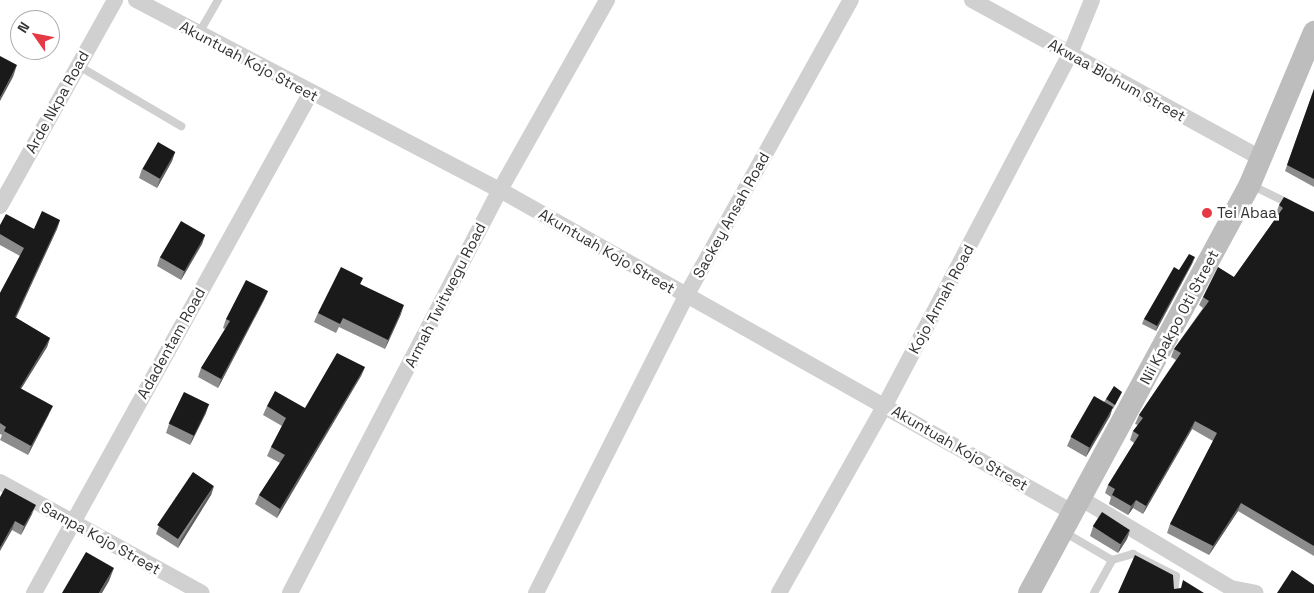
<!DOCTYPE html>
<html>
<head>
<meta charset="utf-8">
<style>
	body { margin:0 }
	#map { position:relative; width:1314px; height:593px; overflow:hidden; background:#fff; font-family:"Space Grotesk",sans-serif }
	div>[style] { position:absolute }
	.lane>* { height:8px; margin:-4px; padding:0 4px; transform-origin:4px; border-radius:4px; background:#d0d0d0 }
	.street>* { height:16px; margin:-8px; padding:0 8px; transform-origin:8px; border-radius:8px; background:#d0d0d0 }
	.secondary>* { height:22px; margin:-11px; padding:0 11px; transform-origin:11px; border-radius:11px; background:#bdbdbd }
	.wall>* { inset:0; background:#8c8c8c }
	.shaded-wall>* { inset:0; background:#5f5f5f }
	.building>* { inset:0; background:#1a1a1a; transform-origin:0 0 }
	.dots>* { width:14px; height:14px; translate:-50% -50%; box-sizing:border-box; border:2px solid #fff; border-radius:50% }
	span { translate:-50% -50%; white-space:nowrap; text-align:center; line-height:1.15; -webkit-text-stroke:5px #fff; paint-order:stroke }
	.street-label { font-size:15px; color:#333 }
	.poi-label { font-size:15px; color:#333 }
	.left { translate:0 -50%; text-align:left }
	.north { position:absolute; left:10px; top:10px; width:50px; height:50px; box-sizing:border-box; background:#fff; border:1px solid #adadad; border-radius:50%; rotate:303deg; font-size:14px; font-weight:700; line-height:20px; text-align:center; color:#333 }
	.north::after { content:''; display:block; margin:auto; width:18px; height:22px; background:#e63946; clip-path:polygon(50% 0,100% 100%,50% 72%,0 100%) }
</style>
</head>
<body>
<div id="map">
	<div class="lane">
		<i style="left:199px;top:33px;width:38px;rotate:-60deg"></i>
		<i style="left:77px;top:65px;width:121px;rotate:30.4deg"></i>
		<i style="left:1251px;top:185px;width:43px;rotate:26deg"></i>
		<i style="left:1064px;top:532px;width:56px;rotate:30.3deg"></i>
		<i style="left:1112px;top:560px;width:22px;rotate:-16deg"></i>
		<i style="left:1133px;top:554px;width:48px;rotate:27.1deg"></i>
		<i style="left:1176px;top:576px;width:17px;rotate:97deg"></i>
		<i style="left:1094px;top:593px;width:38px;rotate:-61deg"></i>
	</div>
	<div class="street">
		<i style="left:136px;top:0;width:411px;rotate:27.6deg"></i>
		<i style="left:500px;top:190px;width:656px;rotate:29.38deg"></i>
		<i style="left:972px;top:0;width:331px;rotate:28.7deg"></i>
		<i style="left:0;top:206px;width:236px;rotate:-60.8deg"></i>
		<i style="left:0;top:482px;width:230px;rotate:28.8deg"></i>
		<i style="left:1080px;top:498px;width:176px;rotate:30.8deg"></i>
		<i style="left:1231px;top:588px;width:25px;rotate:11deg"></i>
		<i style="left:34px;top:593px;width:570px;rotate:-61.05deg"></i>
		<i style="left:290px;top:593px;width:454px;rotate:-62.5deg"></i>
		<i style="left:500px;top:190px;width:218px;rotate:-60.6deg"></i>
		<i style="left:536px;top:593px;width:333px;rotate:-63.2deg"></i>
		<i style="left:686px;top:296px;width:339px;rotate:-60.9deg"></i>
		<i style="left:779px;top:593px;width:216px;rotate:-60.6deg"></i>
		<i style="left:885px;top:405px;width:397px;rotate:-62.2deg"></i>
		<i style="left:1070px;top:54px;width:58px;rotate:-67.8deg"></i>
	</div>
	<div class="secondary">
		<i style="left:1029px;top:593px;width:465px;rotate:-61.6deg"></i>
		<i style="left:1250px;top:184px;width:165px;rotate:-67.2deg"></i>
	</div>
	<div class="wall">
		<i style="clip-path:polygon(1314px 89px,1314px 187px,1285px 171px)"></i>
		<i style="clip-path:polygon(175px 152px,172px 161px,157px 188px,139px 178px,142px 169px)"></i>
		<i style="clip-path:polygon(1279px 205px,1314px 212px,1314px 556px,1238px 511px,1209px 555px,1167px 533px,1170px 524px,1213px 441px,1192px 429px,1143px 514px,1133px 508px,1128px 515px,1109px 504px,1111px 497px,1105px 493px,1108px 485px,1134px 443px,1130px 440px,1133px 431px,1138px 425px,1135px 424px,1139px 415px,1176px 360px,1171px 357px,1174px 349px,1203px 308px,1199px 305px,1203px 297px,1234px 277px,1278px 215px,1276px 214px)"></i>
		<i style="clip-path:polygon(60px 220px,57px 229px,16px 318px,50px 338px,47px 347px,21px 389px,49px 414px,28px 455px,0 440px,2px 435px,0 434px,0 293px,20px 256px,0 245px,0 225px,34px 229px)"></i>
		<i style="clip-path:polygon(205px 235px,202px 244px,181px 280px,157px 266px,160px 257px)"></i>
		<i style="clip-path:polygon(1193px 262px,1156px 331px,1142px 324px,1144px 319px,1179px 270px)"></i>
		<i style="clip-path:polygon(363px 278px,360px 284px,401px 314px,385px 349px,339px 327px,336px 333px,314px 322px,318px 313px)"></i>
		<i style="clip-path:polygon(268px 291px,264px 300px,218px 388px,198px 377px,201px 368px,225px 329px,223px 328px,226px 319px)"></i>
		<i style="clip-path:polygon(365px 367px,361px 376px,277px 518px,255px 504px,259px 495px,280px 463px,267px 456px,271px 447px,282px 426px,263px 415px,267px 406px,305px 408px)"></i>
		<i style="clip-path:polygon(1122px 392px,1113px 409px,1112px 409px,1110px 416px,1086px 457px,1067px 446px,1071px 437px,1104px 402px,1106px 399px)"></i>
		<i style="clip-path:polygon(206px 413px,190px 445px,166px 433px,169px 424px)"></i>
		<i style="clip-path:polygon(214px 486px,211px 495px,178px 548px,156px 534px,159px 526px)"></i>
		<i style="clip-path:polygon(0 497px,32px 514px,21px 535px,12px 530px)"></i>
		<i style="clip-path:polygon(1093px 527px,1130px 530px,1127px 539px,1118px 553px,1090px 536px)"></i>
	</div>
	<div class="shaded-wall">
		<i style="clip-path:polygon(17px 65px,13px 77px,0 101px,0 98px)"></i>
		<i style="clip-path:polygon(175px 152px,172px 161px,157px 188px,160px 179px)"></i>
		<i style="clip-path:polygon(60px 220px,57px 229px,12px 326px,15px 317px)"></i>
		<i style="clip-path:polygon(205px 235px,202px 244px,181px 280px,184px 271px)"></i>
		<i style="clip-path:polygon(1195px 257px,1193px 262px,1156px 331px,1157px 326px)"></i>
		<i style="clip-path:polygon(268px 291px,264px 300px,218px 388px,221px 379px)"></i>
		<i style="clip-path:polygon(404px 305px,401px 314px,385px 349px,388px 340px)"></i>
		<i style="clip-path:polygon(50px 338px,47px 347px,16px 397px,20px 388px)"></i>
		<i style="clip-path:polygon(365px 367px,361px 376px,277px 518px,280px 509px)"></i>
		<i style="clip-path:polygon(209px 404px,206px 413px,190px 445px,193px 436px)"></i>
		<i style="clip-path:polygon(53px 406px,49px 414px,28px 455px,31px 446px)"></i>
		<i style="clip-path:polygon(1113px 407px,1110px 416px,1086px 457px,1089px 448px)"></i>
		<i style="clip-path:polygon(1195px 421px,1192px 429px,1143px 514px,1146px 506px)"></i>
		<i style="clip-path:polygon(214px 486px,211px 495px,178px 548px,181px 539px)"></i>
		<i style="clip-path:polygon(1136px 500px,1133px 508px,1128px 515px,1131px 506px)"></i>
		<i style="clip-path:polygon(1241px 503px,1238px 511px,1209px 555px,1213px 546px)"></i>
		<i style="clip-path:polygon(36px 505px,32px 514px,21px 535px,24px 526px)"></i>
		<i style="clip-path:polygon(15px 521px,12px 530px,0 551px,0 548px)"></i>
		<i style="clip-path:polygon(1130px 530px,1127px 539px,1118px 553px,1121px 544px)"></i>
		<i style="clip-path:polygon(114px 568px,109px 581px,102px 593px,99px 593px)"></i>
	</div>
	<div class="building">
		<i style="clip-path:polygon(0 56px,17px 65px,0 98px)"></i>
		<i style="clip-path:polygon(1314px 89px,1314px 179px,1287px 165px)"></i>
		<i style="left:158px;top:142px;width:20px;height:31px;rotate:30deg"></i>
		<i style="clip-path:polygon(1284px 197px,1314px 212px,1314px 546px,1241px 503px,1213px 546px,1170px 524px,1217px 433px,1195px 421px,1146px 506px,1136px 500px,1131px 506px,1112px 495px,1115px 489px,1108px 485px,1139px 435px,1133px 431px,1143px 418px,1139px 415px,1181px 353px,1174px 349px,1209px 301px,1203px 297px,1218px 267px,1234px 277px,1283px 208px,1279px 205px)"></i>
		<i style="clip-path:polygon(42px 211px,60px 220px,15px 317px,50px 338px,20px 388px,53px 406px,31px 446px,4px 431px,6px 427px,0 423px,0 293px,24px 248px,0 234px,0 225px,6px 214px,34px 229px)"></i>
		<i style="left:181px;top:221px;width:28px;height:42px;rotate:30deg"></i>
		<i style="clip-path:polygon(1189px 254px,1195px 257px,1157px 326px,1144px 319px,1174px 267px,1179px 270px)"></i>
		<i style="clip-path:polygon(341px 267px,363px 278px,360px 284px,404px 305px,388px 340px,343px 318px,340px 324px,318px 313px)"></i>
		<i style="clip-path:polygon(246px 280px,268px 291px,221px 379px,201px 368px,230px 321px,226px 319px)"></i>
		<i style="clip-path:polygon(337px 353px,365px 367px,280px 509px,259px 495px,285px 455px,271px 447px,286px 418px,267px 406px,275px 391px,305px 408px)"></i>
		<i style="clip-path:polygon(1114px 386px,1122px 392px,1115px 405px,1106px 399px)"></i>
		<i style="left:184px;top:392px;width:28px;height:35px;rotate:26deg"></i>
		<i style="left:1094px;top:396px;width:22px;height:47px;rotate:30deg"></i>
		<i style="left:193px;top:472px;width:25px;height:64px;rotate:34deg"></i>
		<i style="clip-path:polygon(5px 488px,36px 505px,24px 526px,15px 521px,0 548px,0 497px)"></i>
		<i style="left:1102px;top:512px;width:33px;height:17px;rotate:33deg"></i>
		<i style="clip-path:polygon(86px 552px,114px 568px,99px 593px,62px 593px)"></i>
		<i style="clip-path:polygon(1135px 555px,1173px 575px,1174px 589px,1181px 588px,1183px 580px,1204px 593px,1118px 593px)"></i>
		<i style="clip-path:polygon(1292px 570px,1314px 585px,1314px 593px,1277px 593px)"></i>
	</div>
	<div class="dots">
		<i style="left:1207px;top:213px;background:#e63946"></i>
	</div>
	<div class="street-label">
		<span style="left:249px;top:61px;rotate:28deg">Akuntuah Kojo Street</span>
		<span style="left:1117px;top:80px;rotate:29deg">Akwaa Blohum Street</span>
		<span style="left:57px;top:102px;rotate:-61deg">Arde Nkpa Road</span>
		<span style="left:731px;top:215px;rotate:-61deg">Sackey Ansah Road</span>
		<span style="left:607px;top:251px;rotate:30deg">Akuntuah Kojo Street</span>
		<span style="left:445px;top:295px;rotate:-63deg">Armah Twitwegu Road</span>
		<span style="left:941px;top:299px;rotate:-62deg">Kojo Armah Road</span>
		<span style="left:1179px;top:317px;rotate:-62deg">Nii Kpakpo Oti Street</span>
		<span style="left:171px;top:343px;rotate:-61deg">Adadentam Road</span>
		<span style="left:960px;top:448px;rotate:30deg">Akuntuah Kojo Street</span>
		<span style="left:101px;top:538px;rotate:29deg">Sampa Kojo Street</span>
	</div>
	<div class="poi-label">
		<span class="left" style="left:1217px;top:213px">Tei Abaa</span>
	</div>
	<div class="north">N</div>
</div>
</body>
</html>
